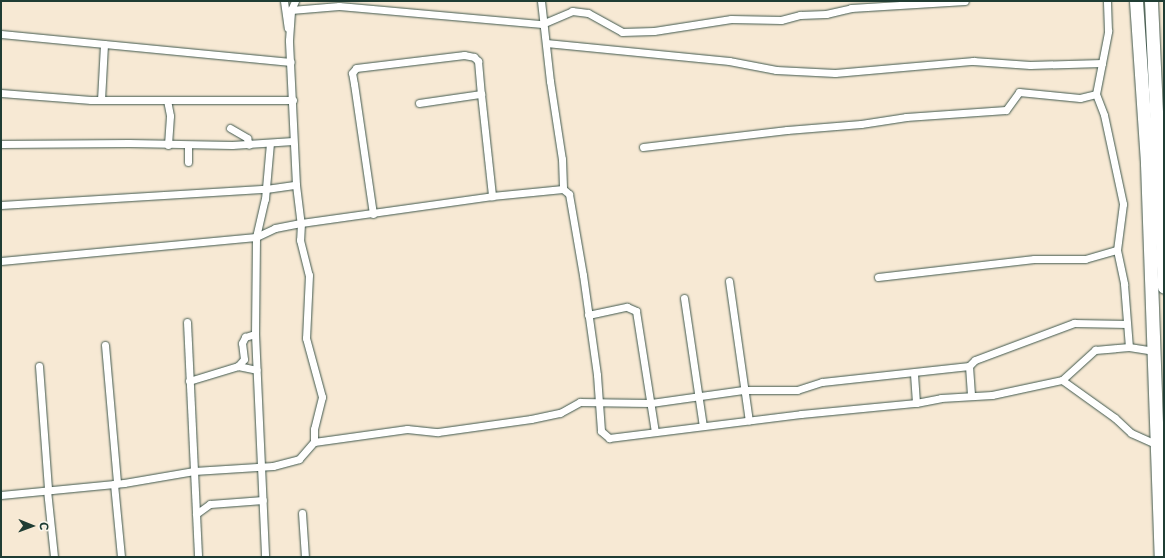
<!DOCTYPE html>
<html>
<head>
<meta charset="utf-8">
<style>
	body { margin:0 }
	#map { position:relative; width:1165px; height:558px; overflow:hidden; background:#f7e9d4; font-family:"Playpen Sans",sans-serif }
	div>[style] { position:absolute }
	.roads { filter:drop-shadow(0 0 1px #3f574c) drop-shadow(0 0 1px #3f574c) }
	.street>* { height:7px; margin:-3.5px; padding:0 3.5px; transform-origin:3.5px; border-radius:3.5px; background:#fff }
	.highway>* { height:13px; margin:-6.5px; padding:0 6.5px; transform-origin:6.5px; border-radius:6.5px; background:#fff }
	span { translate:-50% -50%; white-space:nowrap; text-align:center; line-height:1.15; -webkit-text-stroke:3px #fbf7ec; paint-order:stroke }
	.frame { position:absolute; inset:0; border:2px solid #1f3d34; pointer-events:none }
	.north { position:absolute; left:12px; top:506px; width:40px; height:40px; -webkit-text-stroke:3px #fbf7ec; paint-order:stroke; rotate:91deg; font-size:11px; font-weight:700; line-height:16px; text-align:center; color:#1f3d34 }
	.north::after { content:''; display:block; margin:auto; width:14px; height:18px; background:#1f3d34; clip-path:polygon(50% 0,100% 100%,50% 72%,0 100%) }
</style>
</head>
<body>
<div id="map">
	<div class="roads">
		<div class="street">
			<i style="left:284px;top:1px;width:27px;rotate:82deg"></i>
			<i style="left:541px;top:1px;width:81px;rotate:83.6deg"></i>
			<i style="left:550px;top:81px;width:79px;rotate:81.3deg"></i>
			<i style="left:562px;top:159px;width:30px;rotate:88deg"></i>
			<i style="left:291px;top:10px;width:10px;rotate:-66deg"></i>
			<i style="left:1px;top:34px;width:291px;rotate:5.5deg"></i>
			<i style="left:546px;top:43px;width:184px;rotate:5.6deg"></i>
			<i style="left:729px;top:61px;width:48px;rotate:10.8deg"></i>
			<i style="left:776px;top:70px;width:59px;rotate:2.9deg"></i>
			<i style="left:835px;top:73px;width:139px;rotate:-5deg"></i>
			<i style="left:973px;top:61px;width:57px;rotate:4deg"></i>
			<i style="left:1030px;top:65px;width:72px;rotate:-1.6deg"></i>
			<i style="left:1102px;top:63px;width:33px;rotate:-79deg"></i>
			<i style="left:1108px;top:31px;width:30px;rotate:-92deg"></i>
			<i style="left:1102px;top:63px;width:32px;rotate:101deg"></i>
			<i style="left:1096px;top:94px;width:22px;rotate:69deg"></i>
			<i style="left:1104px;top:115px;width:91px;rotate:77.9deg"></i>
			<i style="left:1123px;top:204px;width:46px;rotate:97.4deg"></i>
			<i style="left:1117px;top:250px;width:35px;rotate:78deg"></i>
			<i style="left:1124px;top:284px;width:63px;rotate:85.5deg"></i>
			<i style="left:1px;top:93px;width:90px;rotate:4.4deg"></i>
			<i style="left:91px;top:100px;width:202px"></i>
			<i style="left:101px;top:100px;width:56px;rotate:-86.9deg"></i>
			<i style="left:167px;top:100px;width:16px;rotate:79deg"></i>
			<i style="left:170px;top:116px;width:29px;rotate:94deg"></i>
			<i style="left:419px;top:103px;width:63px;rotate:-8.3deg"></i>
			<i style="left:481px;top:94px;width:103px;rotate:83.8deg"></i>
			<i style="left:230px;top:128px;width:20px;rotate:30deg"></i>
			<i style="left:247px;top:138px;width:7px;rotate:74deg"></i>
			<i style="left:1px;top:144px;width:128px;rotate:-0.4deg"></i>
			<i style="left:129px;top:143px;width:103px;rotate:1.1deg"></i>
			<i style="left:232px;top:145px;width:61px;rotate:-3.8deg"></i>
			<i style="left:643px;top:147px;width:145px;rotate:-6.7deg"></i>
			<i style="left:787px;top:130px;width:74px;rotate:-4.6deg"></i>
			<i style="left:861px;top:124px;width:46px;rotate:-8.8deg"></i>
			<i style="left:906px;top:117px;width:100px;rotate:-4deg"></i>
			<i style="left:1006px;top:110px;width:22px;rotate:-54deg"></i>
			<i style="left:1019px;top:92px;width:61px;rotate:5.6deg"></i>
			<i style="left:1080px;top:98px;width:16px;rotate:-14deg"></i>
			<i style="left:188px;top:162px;width:17px;rotate:-90deg"></i>
			<i style="left:296px;top:185px;width:38px;rotate:83deg"></i>
			<i style="left:301px;top:223px;width:17px;rotate:93deg"></i>
			<i style="left:300px;top:240px;width:36px;rotate:76deg"></i>
			<i style="left:309px;top:275px;width:63px;rotate:92.7deg"></i>
			<i style="left:306px;top:338px;width:61px;rotate:74.8deg"></i>
			<i style="left:322px;top:397px;width:33px;rotate:104deg"></i>
			<i style="left:314px;top:429px;width:13px;rotate:90deg"></i>
			<i style="left:1px;top:205px;width:265px;rotate:-3.5deg"></i>
			<i style="left:266px;top:189px;width:30px;rotate:-8deg"></i>
			<i style="left:296px;top:185px;width:145px;rotate:-92.8deg"></i>
			<i style="left:289px;top:40px;width:30px;rotate:-86deg"></i>
			<i style="left:291px;top:10px;width:48px;rotate:-4.8deg"></i>
			<i style="left:339px;top:6px;width:204px;rotate:5.1deg"></i>
			<i style="left:542px;top:24px;width:33px;rotate:-23deg"></i>
			<i style="left:572px;top:11px;width:16px;rotate:7deg"></i>
			<i style="left:588px;top:13px;width:39px;rotate:29deg"></i>
			<i style="left:622px;top:32px;width:32px;rotate:-2deg"></i>
			<i style="left:654px;top:31px;width:78px;rotate:-8.9deg"></i>
			<i style="left:731px;top:19px;width:50px;rotate:1.1deg"></i>
			<i style="left:781px;top:20px;width:20px;rotate:-15deg"></i>
			<i style="left:800px;top:15px;width:26px;rotate:-2deg"></i>
			<i style="left:826px;top:14px;width:26px;rotate:-13deg"></i>
			<i style="left:851px;top:8px;width:114px;rotate:-3.5deg"></i>
			<i style="left:373px;top:214px;width:131px;rotate:-98.3deg"></i>
			<i style="left:354px;top:84px;width:11px;rotate:-100deg"></i>
			<i style="left:352px;top:73px;width:6px;rotate:-51deg"></i>
			<i style="left:356px;top:68px;width:109px;rotate:-6.9deg"></i>
			<i style="left:464px;top:55px;width:10px;rotate:11deg"></i>
			<i style="left:474px;top:57px;width:6px;rotate:45deg"></i>
			<i style="left:478px;top:61px;width:33px;rotate:85deg"></i>
			<i style="left:1px;top:261px;width:256px;rotate:-5.4deg"></i>
			<i style="left:256px;top:237px;width:21px;rotate:-25deg"></i>
			<i style="left:275px;top:228px;width:26px;rotate:-11deg"></i>
			<i style="left:301px;top:223px;width:193px;rotate:-8deg"></i>
			<i style="left:492px;top:196px;width:71px;rotate:-5.6deg"></i>
			<i style="left:563px;top:189px;width:8px;rotate:40deg"></i>
			<i style="left:569px;top:194px;width:82px;rotate:80.2deg"></i>
			<i style="left:583px;top:275px;width:101px;rotate:82deg"></i>
			<i style="left:597px;top:375px;width:56px;rotate:85.9deg"></i>
			<i style="left:601px;top:431px;width:11px;rotate:41deg"></i>
			<i style="left:609px;top:438px;width:193px;rotate:-7.1deg"></i>
			<i style="left:801px;top:414px;width:116px;rotate:-5.5deg"></i>
			<i style="left:916px;top:403px;width:25px;rotate:-11deg"></i>
			<i style="left:941px;top:398px;width:51px;rotate:-3.4deg"></i>
			<i style="left:992px;top:395px;width:72px;rotate:-12.1deg"></i>
			<i style="left:1062px;top:380px;width:65px;rotate:35.6deg"></i>
			<i style="left:1115px;top:418px;width:22px;rotate:43deg"></i>
			<i style="left:1131px;top:433px;width:30px;rotate:24deg"></i>
			<i style="left:878px;top:277px;width:157px;rotate:-6.6deg"></i>
			<i style="left:1034px;top:259px;width:51px"></i>
			<i style="left:1085px;top:259px;width:33px;rotate:-16deg"></i>
			<i style="left:729px;top:281px;width:141px;rotate:81.9deg"></i>
			<i style="left:684px;top:298px;width:129px;rotate:81.6deg"></i>
			<i style="left:588px;top:315px;width:40px;rotate:-12deg"></i>
			<i style="left:627px;top:307px;width:10px;rotate:24deg"></i>
			<i style="left:636px;top:311px;width:122px;rotate:81.1deg"></i>
			<i style="left:187px;top:322px;width:235px;rotate:87.3deg"></i>
			<i style="left:255px;top:334px;width:97px;rotate:-89.4deg"></i>
			<i style="left:256px;top:237px;width:39px;rotate:-77deg"></i>
			<i style="left:265px;top:199px;width:56px;rotate:-84.9deg"></i>
			<i style="left:105px;top:345px;width:139px;rotate:85deg"></i>
			<i style="left:39px;top:366px;width:124px;rotate:85.8deg"></i>
			<i style="left:238px;top:366px;width:19px;rotate:12deg"></i>
			<i style="left:969px;top:366px;width:30px;rotate:86deg"></i>
			<i style="left:914px;top:374px;width:29px;rotate:86deg"></i>
			<i style="left:1062px;top:380px;width:45px;rotate:-42.3deg"></i>
			<i style="left:1095px;top:350px;width:34px;rotate:-5deg"></i>
			<i style="left:1129px;top:347px;width:24px;rotate:9deg"></i>
			<i style="left:189px;top:381px;width:51px;rotate:-17deg"></i>
			<i style="left:238px;top:366px;width:9px;rotate:-49deg"></i>
			<i style="left:244px;top:359px;width:16px;rotate:-97deg"></i>
			<i style="left:242px;top:343px;width:7px;rotate:-63deg"></i>
			<i style="left:245px;top:337px;width:10px;rotate:-17deg"></i>
			<i style="left:255px;top:334px;width:223px;rotate:87.4deg"></i>
			<i style="left:114px;top:484px;width:73px;rotate:84.5deg"></i>
			<i style="left:47px;top:490px;width:67px;rotate:84deg"></i>
			<i style="left:1px;top:495px;width:124px;rotate:-5.6deg"></i>
			<i style="left:124px;top:483px;width:71px;rotate:-9.7deg"></i>
			<i style="left:194px;top:471px;width:79px;rotate:-3.6deg"></i>
			<i style="left:273px;top:466px;width:27px;rotate:-15deg"></i>
			<i style="left:299px;top:459px;width:23px;rotate:-49deg"></i>
			<i style="left:314px;top:442px;width:94px;rotate:-8deg"></i>
			<i style="left:407px;top:429px;width:31px;rotate:6deg"></i>
			<i style="left:438px;top:432px;width:94px;rotate:-8deg"></i>
			<i style="left:531px;top:419px;width:30px;rotate:-12deg"></i>
			<i style="left:560px;top:413px;width:23px;rotate:-29deg"></i>
			<i style="left:580px;top:402px;width:71px;rotate:0.8deg"></i>
			<i style="left:651px;top:403px;width:93px;rotate:-8deg"></i>
			<i style="left:743px;top:390px;width:54px"></i>
			<i style="left:797px;top:390px;width:26px;rotate:-18deg"></i>
			<i style="left:822px;top:382px;width:148px;rotate:-6.2deg"></i>
			<i style="left:969px;top:366px;width:8px;rotate:-45deg"></i>
			<i style="left:975px;top:360px;width:106px;rotate:-20.5deg"></i>
			<i style="left:1074px;top:323px;width:53px;rotate:1.1deg"></i>
			<i style="left:302px;top:513px;width:44px;rotate:86.1deg"></i>
			<i style="left:196px;top:514px;width:17px;rotate:-36deg"></i>
			<i style="left:210px;top:504px;width:53px;rotate:-4.3deg"></i>
		</div>
		<div class="highway">
			<i style="left:1136px;top:1px;width:163px;rotate:86.1deg"></i>
			<i style="left:1147px;top:164px;width:393px;rotate:88deg"></i>
			<i style="left:1151px;top:1px;width:286px;rotate:87.4deg"></i>
		</div>
	</div>
	<div class="frame"></div>
	<div class="north">С</div>
</div>
</body>
</html>
